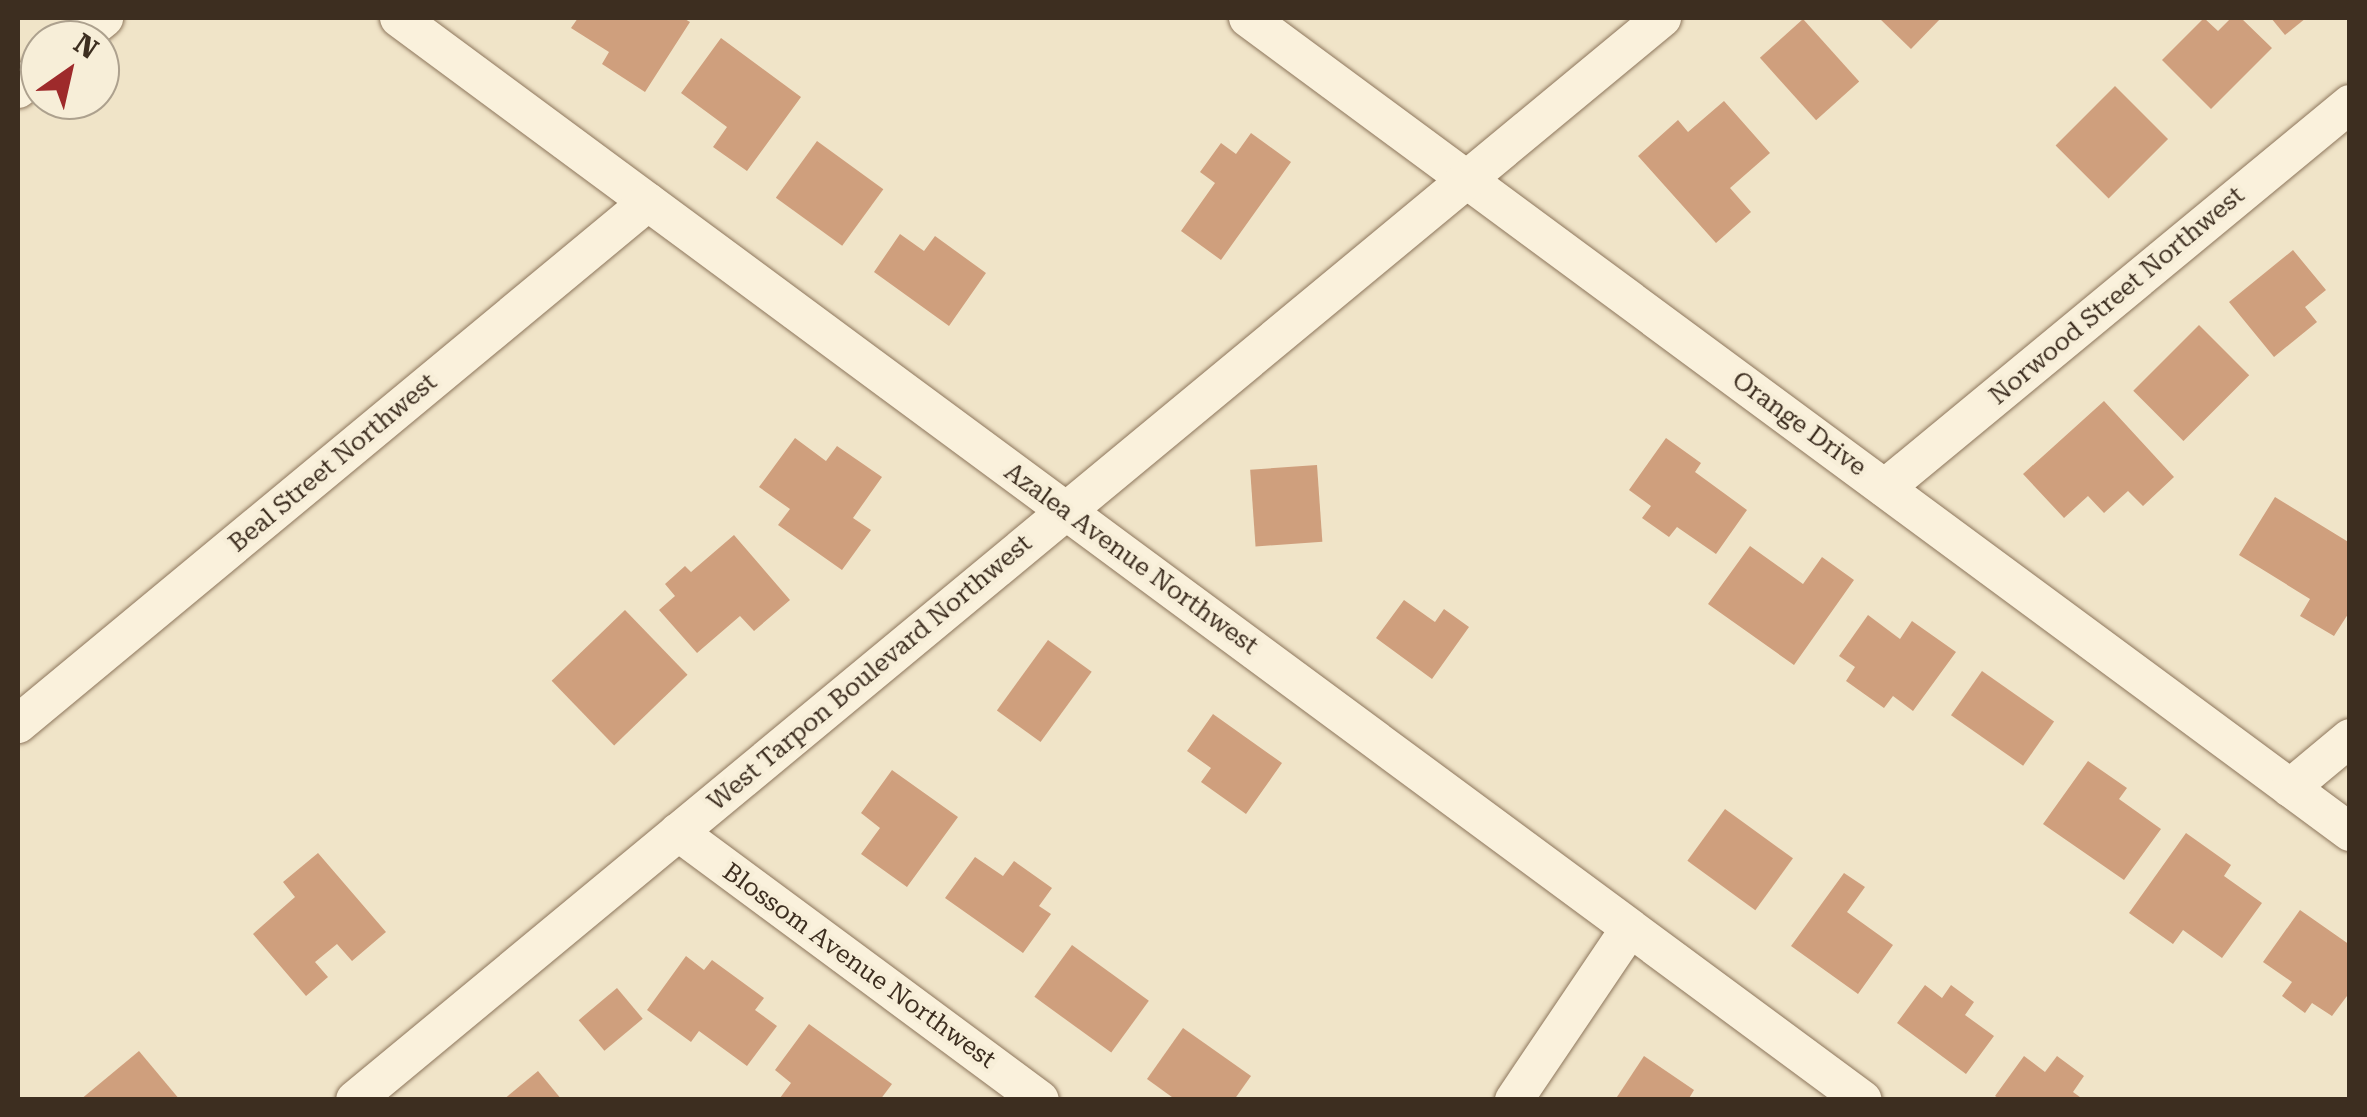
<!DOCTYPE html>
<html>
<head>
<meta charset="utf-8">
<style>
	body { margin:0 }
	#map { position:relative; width:2367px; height:1117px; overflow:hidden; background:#f0e4c8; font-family:"Roboto Serif",serif }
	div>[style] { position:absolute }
	.building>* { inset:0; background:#cf9f7d; transform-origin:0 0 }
	.roads { filter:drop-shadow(0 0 2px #8d765c) drop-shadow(0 0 2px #8d765c) }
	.street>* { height:38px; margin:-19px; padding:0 19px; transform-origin:19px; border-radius:19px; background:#faf1dc }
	span { translate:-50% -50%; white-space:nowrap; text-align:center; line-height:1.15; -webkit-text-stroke:8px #f7eed8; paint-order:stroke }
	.street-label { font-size:25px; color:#3d2e20 }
	.frame { position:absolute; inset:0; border:20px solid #3d2e20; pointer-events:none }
	.north { position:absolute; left:20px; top:20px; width:100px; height:100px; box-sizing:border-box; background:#f7eed8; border:2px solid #ada18e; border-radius:50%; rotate:34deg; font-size:28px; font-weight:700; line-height:40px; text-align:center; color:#3d2e20 }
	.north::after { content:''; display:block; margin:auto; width:35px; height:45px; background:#9e2a2b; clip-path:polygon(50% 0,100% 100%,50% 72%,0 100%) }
</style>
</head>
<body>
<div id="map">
	<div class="building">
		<i style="clip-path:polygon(578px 18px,683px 18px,690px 22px,645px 92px,602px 64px,609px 52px,571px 28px)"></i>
		<i style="clip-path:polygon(1879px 18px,1941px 18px,1911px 49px)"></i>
		<i style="clip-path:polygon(2204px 18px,2218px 31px,2231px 18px,2241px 18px,2272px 48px,2211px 109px,2162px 60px)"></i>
		<i style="clip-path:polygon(2271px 18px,2306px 18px,2285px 35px)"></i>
		<i style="left:1803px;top:19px;width:84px;height:58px;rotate:48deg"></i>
		<i style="clip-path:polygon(721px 38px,801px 97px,747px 171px,713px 147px,727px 127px,681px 93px)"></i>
		<i style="left:2115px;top:86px;width:75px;height:84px;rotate:45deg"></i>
		<i style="clip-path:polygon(1724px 101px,1770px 153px,1730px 188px,1751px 212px,1716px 243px,1638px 156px,1678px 120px,1688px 132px)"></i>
		<i style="clip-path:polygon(1251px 133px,1291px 162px,1221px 260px,1181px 231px,1215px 183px,1200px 172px,1221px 143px,1236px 154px)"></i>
		<i style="left:817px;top:141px;width:82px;height:70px;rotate:36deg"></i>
		<i style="clip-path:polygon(900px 234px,924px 251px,935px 236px,986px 273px,949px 326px,874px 272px)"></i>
		<i style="clip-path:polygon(2293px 250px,2326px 290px,2305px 307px,2317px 322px,2274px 357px,2229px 302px)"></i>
		<i style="left:2199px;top:325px;width:71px;height:93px;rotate:45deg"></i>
		<i style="clip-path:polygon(2104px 401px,2174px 477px,2143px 506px,2128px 491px,2104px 513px,2088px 496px,2064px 518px,2023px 474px)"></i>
		<i style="clip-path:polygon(795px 438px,826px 461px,837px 446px,882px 477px,853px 518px,871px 530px,842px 570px,778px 525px,790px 509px,759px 487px)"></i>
		<i style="clip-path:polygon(1666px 438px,1701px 463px,1695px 472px,1747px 510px,1716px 554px,1677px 527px,1669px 537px,1642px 518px,1651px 506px,1629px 490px)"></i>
		<i style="left:1317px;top:465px;width:77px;height:67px;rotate:86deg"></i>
		<i style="clip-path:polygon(2275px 497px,2350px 543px,2350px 611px,2334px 636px,2300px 616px,2310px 599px,2239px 555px)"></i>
		<i style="clip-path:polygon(734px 535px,790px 600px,754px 631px,740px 616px,697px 653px,659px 610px,675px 596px,665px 584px,685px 566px,691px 572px)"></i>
		<i style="clip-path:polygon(1750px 546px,1803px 584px,1822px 557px,1854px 580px,1794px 665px,1708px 604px)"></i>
		<i style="clip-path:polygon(1404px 600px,1435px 622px,1444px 609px,1469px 627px,1432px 679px,1376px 638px)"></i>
		<i style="left:625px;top:610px;width:90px;height:102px;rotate:46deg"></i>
		<i style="clip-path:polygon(1868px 615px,1900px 639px,1912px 621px,1956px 652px,1913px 711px,1893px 696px,1884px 708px,1846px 681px,1855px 667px,1839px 656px)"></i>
		<i style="left:1048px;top:640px;width:54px;height:87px;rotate:36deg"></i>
		<i style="left:1982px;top:671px;width:88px;height:54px;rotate:35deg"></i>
		<i style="clip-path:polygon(1213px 714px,1282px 763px,1246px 814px,1201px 782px,1211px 768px,1187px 751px)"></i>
		<i style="clip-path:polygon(2088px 761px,2127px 788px,2119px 799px,2161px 829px,2124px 880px,2043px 824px)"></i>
		<i style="clip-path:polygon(892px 770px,958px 817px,907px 887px,861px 854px,880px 828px,861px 813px)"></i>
		<i style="left:1725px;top:809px;width:84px;height:64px;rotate:36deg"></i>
		<i style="clip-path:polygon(2186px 833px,2231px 865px,2224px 876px,2262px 903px,2222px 958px,2183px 930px,2173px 944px,2129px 913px)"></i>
		<i style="clip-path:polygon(318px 853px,386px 932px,352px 961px,337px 944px,315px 962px,328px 977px,306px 996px,253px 934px,295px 897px,283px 882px)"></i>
		<i style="clip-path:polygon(975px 857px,1003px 876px,1014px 861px,1052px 888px,1039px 906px,1051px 914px,1023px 953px,945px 898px)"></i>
		<i style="clip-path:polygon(1844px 873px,1865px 887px,1847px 912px,1893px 945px,1858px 994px,1791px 946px)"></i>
		<i style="clip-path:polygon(2300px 910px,2350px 945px,2350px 992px,2332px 1016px,2312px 1003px,2305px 1013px,2282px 996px,2292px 982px,2263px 962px)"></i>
		<i style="left:1072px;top:945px;width:95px;height:64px;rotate:36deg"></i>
		<i style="clip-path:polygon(686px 956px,704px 970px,712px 960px,764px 998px,755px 1010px,777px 1026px,747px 1066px,699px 1031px,691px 1042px,647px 1010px)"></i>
		<i style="clip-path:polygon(1925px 985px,1942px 998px,1951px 985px,1974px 1002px,1965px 1015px,1994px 1036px,1966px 1074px,1897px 1023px)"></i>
		<i style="left:617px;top:988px;width:40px;height:50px;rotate:50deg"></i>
		<i style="clip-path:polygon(809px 1024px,892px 1084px,880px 1100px,780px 1098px,791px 1083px,775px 1070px)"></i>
		<i style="clip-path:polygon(1183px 1028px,1251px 1076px,1234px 1100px,1176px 1100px,1147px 1079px)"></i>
		<i style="clip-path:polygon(139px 1051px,180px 1100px,80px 1100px)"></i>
		<i style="clip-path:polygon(1644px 1056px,1694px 1090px,1688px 1100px,1615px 1100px)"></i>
		<i style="clip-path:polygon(2024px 1056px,2045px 1072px,2057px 1056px,2084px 1076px,2073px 1092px,2084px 1100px,2001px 1100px,1995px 1096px)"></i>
		<i style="clip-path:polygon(538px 1071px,562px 1100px,503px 1100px)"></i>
	</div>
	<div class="roads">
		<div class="street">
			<i style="left:399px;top:18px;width:1820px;rotate:36.47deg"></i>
			<i style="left:1248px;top:18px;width:1370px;rotate:36.45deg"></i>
			<i style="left:77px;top:40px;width:35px;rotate:-39deg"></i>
			<i style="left:18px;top:89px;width:28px;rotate:-39deg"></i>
			<i style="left:1885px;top:488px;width:603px;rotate:-39.55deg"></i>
			<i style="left:18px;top:724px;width:818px;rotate:-39.64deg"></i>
			<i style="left:2290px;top:788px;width:78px;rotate:-39.8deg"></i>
			<i style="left:678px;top:832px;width:450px;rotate:36.5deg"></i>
			<i style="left:355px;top:1100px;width:1697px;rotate:-39.62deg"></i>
			<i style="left:1514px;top:1100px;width:207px;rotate:-56deg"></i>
		</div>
	</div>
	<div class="street-label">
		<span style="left:2117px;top:296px;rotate:-40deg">Norwood Street Northwest</span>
		<span style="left:1799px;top:424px;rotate:36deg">Orange Drive</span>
		<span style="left:333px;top:463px;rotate:-40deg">Beal Street Northwest</span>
		<span style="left:1131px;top:559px;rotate:36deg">Azalea Avenue Northwest</span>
		<span style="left:870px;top:673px;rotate:-40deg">West Tarpon Boulevard Northwest</span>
		<span style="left:859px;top:966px;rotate:36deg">Blossom Avenue Northwest</span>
	</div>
	<div class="frame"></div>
	<div class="north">N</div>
</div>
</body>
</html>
